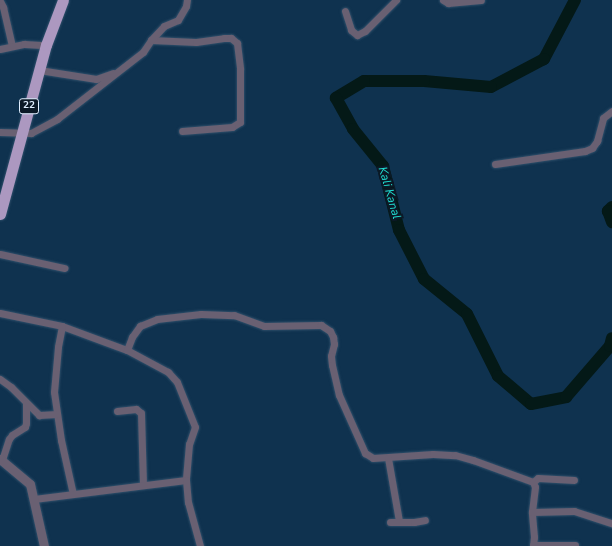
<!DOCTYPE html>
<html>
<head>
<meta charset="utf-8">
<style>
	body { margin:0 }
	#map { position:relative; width:612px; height:546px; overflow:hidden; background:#0f324f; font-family:"Nunito Sans",sans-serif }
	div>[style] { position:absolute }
	.river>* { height:12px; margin:-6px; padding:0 6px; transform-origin:6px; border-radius:6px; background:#041917 }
	.roads { filter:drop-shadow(0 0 1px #30506b) drop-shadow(0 0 1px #30506b) }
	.minor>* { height:7px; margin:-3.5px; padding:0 3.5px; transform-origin:3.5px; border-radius:3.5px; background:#696072 }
	.tertiary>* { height:9px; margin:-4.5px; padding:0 4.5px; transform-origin:4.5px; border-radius:4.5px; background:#696072 }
	.trunk>* { height:11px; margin:-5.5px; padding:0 5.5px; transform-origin:5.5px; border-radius:5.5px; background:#ac98c0 }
	span { translate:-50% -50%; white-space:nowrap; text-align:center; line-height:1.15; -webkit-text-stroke:4px #0b1926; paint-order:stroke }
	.shield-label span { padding:1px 3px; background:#0b1926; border:1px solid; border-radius:3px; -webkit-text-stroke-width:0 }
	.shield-label { font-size:10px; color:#e0efff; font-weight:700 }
	.water-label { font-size:12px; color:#20ddd1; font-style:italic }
</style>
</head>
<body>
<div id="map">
	<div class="river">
		<i style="left:575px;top:0;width:67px;rotate:117.7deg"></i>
		<i style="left:544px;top:59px;width:60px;rotate:152.2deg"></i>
		<i style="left:491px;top:87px;width:67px;rotate:-174.9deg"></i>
		<i style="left:424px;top:81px;width:60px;rotate:180deg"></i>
		<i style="left:364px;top:81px;width:33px;rotate:149deg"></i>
		<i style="left:336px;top:98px;width:35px;rotate:61deg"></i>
		<i style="left:353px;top:129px;width:48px;rotate:51deg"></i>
		<i style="left:383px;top:166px;width:66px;rotate:76deg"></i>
		<i style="left:399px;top:230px;width:55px;rotate:63deg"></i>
		<i style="left:424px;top:279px;width:55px;rotate:39.1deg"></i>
		<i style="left:467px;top:314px;width:69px;rotate:63.4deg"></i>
		<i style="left:498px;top:376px;width:43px;rotate:40.3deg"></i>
		<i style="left:531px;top:404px;width:36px;rotate:-11deg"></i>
		<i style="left:566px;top:397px;width:67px;rotate:-49.2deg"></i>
		<i style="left:610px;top:346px;width:8px;rotate:-76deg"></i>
		<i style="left:612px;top:207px;width:6px;rotate:135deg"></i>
		<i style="left:608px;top:211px;width:12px;rotate:70deg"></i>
	</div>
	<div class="roads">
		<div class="minor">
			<i style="left:443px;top:0;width:6px;rotate:31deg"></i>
			<i style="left:448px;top:3px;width:33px;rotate:-5deg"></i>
			<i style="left:0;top:1px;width:7px;rotate:63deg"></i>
			<i style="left:3px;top:7px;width:40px;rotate:77deg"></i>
			<i style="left:345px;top:11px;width:20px;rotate:72deg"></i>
			<i style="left:351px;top:30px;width:8px;rotate:40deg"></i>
			<i style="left:357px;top:35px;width:9px;rotate:-27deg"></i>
			<i style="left:365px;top:31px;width:44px;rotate:-45deg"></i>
			<i style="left:151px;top:40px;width:45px;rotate:2.5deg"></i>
			<i style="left:196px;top:42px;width:28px;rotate:-8deg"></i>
			<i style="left:224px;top:38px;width:7px"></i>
			<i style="left:231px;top:38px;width:8px;rotate:40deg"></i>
			<i style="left:237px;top:43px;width:26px;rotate:83deg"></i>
			<i style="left:240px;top:69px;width:53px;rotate:90deg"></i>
			<i style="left:240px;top:122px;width:9px;rotate:148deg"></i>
			<i style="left:232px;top:127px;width:50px;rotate:175.4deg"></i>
			<i style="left:0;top:49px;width:25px;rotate:-12deg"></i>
			<i style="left:24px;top:44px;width:22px;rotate:3deg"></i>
			<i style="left:39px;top:70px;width:58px;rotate:9deg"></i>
			<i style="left:96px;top:79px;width:18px;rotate:-19deg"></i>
			<i style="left:0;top:132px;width:31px;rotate:2deg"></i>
			<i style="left:31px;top:133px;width:30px;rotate:-28deg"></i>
			<i style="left:57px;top:119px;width:109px;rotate:-37.9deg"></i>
			<i style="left:143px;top:52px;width:14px;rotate:-56deg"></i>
			<i style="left:151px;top:40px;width:19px;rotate:-47deg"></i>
			<i style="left:164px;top:26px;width:15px;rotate:-23deg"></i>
			<i style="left:178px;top:20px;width:16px;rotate:-60deg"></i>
			<i style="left:186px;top:6px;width:6px;rotate:-81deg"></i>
			<i style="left:495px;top:164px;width:91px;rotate:-8.2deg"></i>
			<i style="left:585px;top:151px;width:8px;rotate:-23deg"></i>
			<i style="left:592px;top:148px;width:9px;rotate:-54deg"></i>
			<i style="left:597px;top:141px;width:24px;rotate:-75deg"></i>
			<i style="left:603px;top:118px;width:11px;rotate:-38deg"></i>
			<i style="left:0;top:254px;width:66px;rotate:12.3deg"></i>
			<i style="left:0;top:313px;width:63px;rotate:11.8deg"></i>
			<i style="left:62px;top:326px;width:69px;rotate:20.3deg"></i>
			<i style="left:127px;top:350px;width:14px;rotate:-69deg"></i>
			<i style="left:132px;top:337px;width:14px;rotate:-54deg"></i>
			<i style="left:140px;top:326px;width:18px;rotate:-22deg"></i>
			<i style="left:157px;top:319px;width:44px;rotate:-6.5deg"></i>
			<i style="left:201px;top:314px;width:33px;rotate:2deg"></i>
			<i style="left:234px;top:315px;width:32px;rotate:20deg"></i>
			<i style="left:264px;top:326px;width:57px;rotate:-1deg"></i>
			<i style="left:321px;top:325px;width:11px;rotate:34deg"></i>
			<i style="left:330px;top:331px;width:7px;rotate:63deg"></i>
			<i style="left:333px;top:337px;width:7px;rotate:82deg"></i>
			<i style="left:334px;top:344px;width:12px;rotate:104deg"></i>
			<i style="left:331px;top:356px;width:9px;rotate:84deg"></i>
			<i style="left:332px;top:365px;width:31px;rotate:77deg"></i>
			<i style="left:339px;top:395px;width:64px;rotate:65.9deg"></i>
			<i style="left:365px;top:453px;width:9px;rotate:32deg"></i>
			<i style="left:373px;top:458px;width:60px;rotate:-3.8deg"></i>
			<i style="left:433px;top:454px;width:22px;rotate:3deg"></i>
			<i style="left:455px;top:455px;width:19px;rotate:16deg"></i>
			<i style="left:473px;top:460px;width:64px;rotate:20.1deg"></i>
			<i style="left:533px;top:482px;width:5px;rotate:68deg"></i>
			<i style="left:535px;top:487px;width:25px;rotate:97deg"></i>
			<i style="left:62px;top:326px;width:21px;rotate:101deg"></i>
			<i style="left:58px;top:347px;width:45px;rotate:95.1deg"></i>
			<i style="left:54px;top:392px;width:49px;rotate:81.7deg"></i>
			<i style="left:61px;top:440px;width:55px;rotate:77.5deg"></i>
			<i style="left:127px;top:350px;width:47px;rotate:28.2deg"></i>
			<i style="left:168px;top:372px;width:13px;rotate:48deg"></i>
			<i style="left:177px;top:382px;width:48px;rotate:68.2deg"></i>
			<i style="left:195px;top:427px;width:18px;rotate:109deg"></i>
			<i style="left:189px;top:444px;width:36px;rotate:95deg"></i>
			<i style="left:0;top:379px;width:14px;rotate:36deg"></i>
			<i style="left:11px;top:387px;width:40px;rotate:45deg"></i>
			<i style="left:39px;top:415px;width:18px;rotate:-3deg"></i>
			<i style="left:117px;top:411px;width:19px;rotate:-6deg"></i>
			<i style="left:136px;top:409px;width:6px;rotate:39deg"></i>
			<i style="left:141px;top:413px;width:72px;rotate:88.4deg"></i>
			<i style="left:388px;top:458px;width:64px;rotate:80.1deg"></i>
			<i style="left:2px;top:460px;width:22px;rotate:-72deg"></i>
			<i style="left:9px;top:439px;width:5px;rotate:-53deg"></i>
			<i style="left:12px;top:435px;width:15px;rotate:-32deg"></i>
			<i style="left:25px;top:427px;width:4px;rotate:-76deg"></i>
			<i style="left:26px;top:423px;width:20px;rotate:-90deg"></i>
			<i style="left:533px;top:482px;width:6px;rotate:-39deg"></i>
			<i style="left:538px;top:478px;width:36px;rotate:3deg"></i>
			<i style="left:34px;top:499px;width:153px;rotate:-7.1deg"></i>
			<i style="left:186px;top:480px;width:22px;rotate:85deg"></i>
			<i style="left:188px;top:502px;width:46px;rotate:74.7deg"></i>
			<i style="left:390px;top:522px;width:24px"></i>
			<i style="left:414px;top:522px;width:11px;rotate:-10deg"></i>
			<i style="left:533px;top:545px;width:42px"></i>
			<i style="left:533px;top:546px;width:9px;rotate:-84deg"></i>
			<i style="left:534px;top:537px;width:25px;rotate:-95deg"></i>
			<i style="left:532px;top:512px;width:42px;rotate:-1.4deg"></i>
			<i style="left:574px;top:511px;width:40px;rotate:18deg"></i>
		</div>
		<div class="tertiary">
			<i style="left:0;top:459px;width:39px;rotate:40deg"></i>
			<i style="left:30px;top:484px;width:64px;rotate:77.3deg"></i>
		</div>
		<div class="trunk">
			<i style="left:0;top:214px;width:175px;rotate:-74.8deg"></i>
			<i style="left:46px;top:45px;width:48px;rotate:-69.3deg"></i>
		</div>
	</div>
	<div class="shield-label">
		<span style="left:29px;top:106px">22</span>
	</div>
	<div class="water-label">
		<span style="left:389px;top:193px;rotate:74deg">Kali Kanal</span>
	</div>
</div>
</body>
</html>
